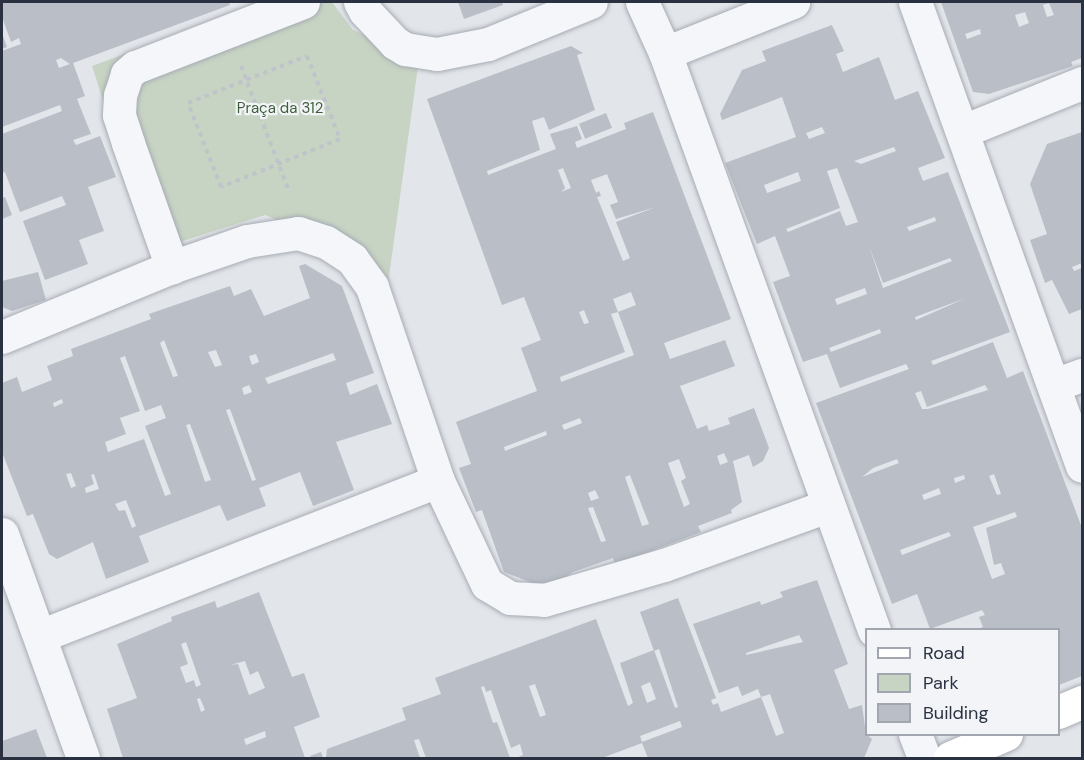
<!DOCTYPE html>
<html>
<head>
<meta charset="utf-8">
<style>
	body { margin:0 }
	#map { position:relative; width:1084px; height:760px; overflow:hidden; background:#e2e5ea; font-family:"DM Sans",sans-serif }
	div>[style] { position:absolute }
	.green>* { inset:0; background:#c7d4c3 }
	.building>* { inset:0; background:#b9bec7; transform-origin:0 0 }
	.path>* { height:4px; margin-top:-2px; transform-origin:0; background:repeating-linear-gradient(90deg,#c0c3c9 0 4.5px,transparent 0 9px) }
	.roads { filter:drop-shadow(0 0 2px #a7acb4) drop-shadow(0 0 2px #a7acb4) }
	.street>* { height:33px; margin:-16.5px; padding:0 16.5px; transform-origin:16.5px; border-radius:16.5px; background:#f5f6f9 }
	.secondary>* { height:33px; margin:-16.5px; padding:0 16.5px; transform-origin:16.5px; border-radius:16.5px; background:#fff }
	span { translate:-50% -50%; white-space:nowrap; text-align:center; line-height:1.15; -webkit-text-stroke:4.5px #f2f4f8; paint-order:stroke }
	.park-label { font-size:15px; color:#3d5e38 }
	.frame { position:absolute; inset:0; border:3px solid #2a3242; pointer-events:none }
	.legend { position:absolute; left:865px; top:628px; width:195px; height:108px; box-sizing:border-box; background:#f2f4f8; border:2px solid #a2a6af; margin:0; padding:8px 10px; list-style:none; font-size:18px; color:#2a3242 }
	.legend li { display:flex; align-items:center; gap:12px; height:30px }
	.legend b { width:30px; border:2px solid #a2a6af }
</style>
</head>
<body>
<div id="map">
	<div class="green">
		<i style="clip-path:polygon(264px 2px,332px 2px,353px 30px,419px 59px,387px 291px,346px 248px,265px 215px,151px 251px,92px 66px)"></i>
	</div>
	<div class="building">
		<i style="clip-path:polygon(evenodd,2px 2px,229px 2px,230px 5px,73px 63px,85px 96px,77px 99px,91px 134px,73px 140px,76px 145px,100px 136px,116px 177px,88px 187px,104px 231px,79px 240px,88px 264px,45px 280px,23px 221px,66px 205px,62px 196px,20px 212px,5px 172px,2px 173px,2px 134px,62px 111px,60px 105px,2px 127px,2px 51px,21px 44px,19px 38px,11px 42px,2px 17px,2px 2px,61px 58px,70px 64px,59px 68px,56px 60px,61px 58px)"></i>
		<i style="clip-path:polygon(458px 2px,502px 2px,503px 5px,464px 19px)"></i>
		<i style="clip-path:polygon(evenodd,941px 2px,1082px 2px,1082px 58px,1071px 62px,1073px 66px,989px 94px,973px 92px,941px 2px,1049px 3px,1054px 15px,1047px 17px,1043px 5px,1049px 3px,941px 2px,1025px 12px,1029px 23px,1019px 27px,1015px 15px,1025px 12px,941px 2px,980px 29px,981px 34px,967px 39px,965px 34px,980px 29px)"></i>
		<i style="clip-path:polygon(evenodd,832px 25px,844px 51px,836px 54px,843px 72px,879px 57px,895px 100px,918px 91px,945px 158px,918px 168px,923px 181px,948px 172px,1010px 332px,931px 361px,933px 365px,993px 342px,1007px 378px,1023px 371px,1082px 528px,1082px 676px,1059px 685px,1058px 630px,976px 630px,983px 627px,979px 617px,985px 615px,982px 610px,930px 629px,917px 594px,892px 604px,816px 403px,909px 369px,906px 364px,840px 388px,827px 354px,803px 362px,773px 282px,790px 276px,775px 236px,757px 244px,725px 163px,796px 137px,782px 97px,722px 120px,720px 114px,742px 70px,766px 61px,762px 51px,832px 25px,822px 127px,825px 133px,809px 139px,806px 133px,822px 127px,832px 25px,894px 147px,896px 151px,861px 164px,854px 161px,894px 147px,832px 25px,837px 168px,858px 222px,846px 226px,840px 211px,788px 232px,786px 229px,840px 208px,827px 171px,837px 168px,832px 25px,798px 172px,801px 181px,767px 193px,764px 185px,798px 172px,832px 25px,935px 217px,936px 221px,909px 231px,907px 227px,935px 217px,832px 25px,869px 246px,883px 283px,950px 258px,952px 261px,883px 288px,869px 246px,832px 25px,865px 288px,867px 294px,837px 305px,835px 299px,865px 288px,832px 25px,966px 298px,916px 320px,915px 317px,966px 298px,832px 25px,880px 329px,881px 333px,831px 352px,829px 348px,880px 329px,832px 25px,985px 385px,988px 390px,928px 409px,922px 409px,915px 393px,921px 391px,927px 407px,985px 385px,832px 25px,897px 459px,899px 463px,862px 477px,873px 468px,897px 459px,832px 25px,994px 474px,1001px 494px,997px 495px,989px 476px,994px 474px,832px 25px,964px 475px,965px 479px,955px 483px,954px 478px,964px 475px,832px 25px,939px 488px,941px 494px,924px 500px,922px 495px,939px 488px,832px 25px,1015px 512px,1017px 517px,986px 528px,994px 565px,1001px 563px,1005px 574px,992px 579px,973px 527px,1015px 512px,832px 25px,949px 532px,951px 536px,902px 555px,900px 550px,949px 532px)"></i>
		<i style="clip-path:polygon(2px 33px,7px 47px,2px 49px)"></i>
		<i style="clip-path:polygon(evenodd,571px 46px,583px 53px,577px 55px,595px 110px,549px 130px,544px 117px,532px 121px,540px 150px,487px 171px,488px 175px,556px 149px,550px 134px,577px 126px,582px 139px,575px 142px,577px 148px,626px 129px,624px 123px,653px 112px,731px 319px,664px 343px,670px 359px,725px 340px,735px 366px,680px 386px,697px 429px,707px 425px,709px 431px,730px 424px,728px 418px,754px 408px,769px 448px,763px 461px,753px 467px,749px 455px,733px 461px,742px 502px,731px 510px,732px 513px,698px 526px,701px 532px,615px 565px,613px 558px,573px 572px,556px 583px,535px 584px,504px 572px,482px 510px,476px 512px,459px 468px,471px 464px,456px 422px,537px 391px,521px 348px,541px 340px,524px 297px,502px 305px,427px 99px,571px 46px,563px 168px,571px 188px,561px 192px,565px 188px,558px 170px,563px 168px,571px 46px,607px 174px,618px 202px,610px 205px,616px 219px,656px 207px,616px 222px,630px 258px,623px 261px,597px 197px,601px 196px,599px 191px,596px 193px,591px 180px,607px 174px,571px 46px,631px 292px,636px 305px,618px 312px,613px 299px,631px 292px,571px 46px,584px 310px,589px 323px,584px 324px,579px 312px,584px 310px,571px 46px,618px 312px,634px 355px,561px 382px,560px 377px,625px 352px,611px 314px,618px 312px,571px 46px,580px 418px,582px 423px,564px 430px,562px 425px,580px 418px,571px 46px,546px 431px,547px 435px,505px 451px,504px 447px,546px 431px,571px 46px,724px 453px,728px 462px,720px 465px,717px 456px,724px 453px,571px 46px,679px 459px,686px 478px,681px 481px,690px 504px,684px 507px,668px 463px,679px 459px,571px 46px,630px 475px,649px 524px,642px 526px,625px 477px,630px 475px,571px 46px,595px 490px,599px 498px,591px 501px,588px 493px,595px 490px,571px 46px,593px 507px,606px 541px,601px 542px,588px 508px,593px 507px)"></i>
		<i style="left:606px;top:113px;width:16px;height:29px;rotate:68deg"></i>
		<i style="clip-path:polygon(1082px 132px,1082px 263px,1072px 267px,1074px 271px,1082px 268px,1082px 309px,1069px 314px,1052px 280px,1045px 283px,1030px 240px,1047px 234px,1030px 184px,1047px 144px)"></i>
		<i style="clip-path:polygon(5px 197px,12px 215px,2px 219px,2px 198px)"></i>
		<i style="clip-path:polygon(evenodd,305px 264px,342px 286px,374px 373px,346px 383px,350px 395px,377px 384px,392px 424px,336px 442px,354px 490px,313px 506px,300px 472px,259px 488px,266px 506px,227px 521px,220px 505px,139px 536px,149px 562px,106px 579px,93px 542px,57px 559px,49px 554px,33px 514px,27px 516px,2px 452px,2px 383px,17px 377px,22px 392px,52px 380px,47px 366px,73px 356px,71px 349px,151px 319px,149px 314px,230px 286px,234px 296px,251px 289px,264px 316px,310px 298px,299px 266px,305px 264px,164px 340px,178px 376px,173px 377px,160px 343px,164px 340px,305px 264px,216px 350px,222px 365px,215px 367px,208px 352px,216px 350px,305px 264px,333px 353px,336px 360px,268px 384px,265px 378px,333px 353px,305px 264px,256px 354px,259px 362px,252px 365px,249px 356px,256px 354px,305px 264px,125px 356px,145px 411px,161px 405px,166px 418px,145px 426px,171px 494px,165px 496px,144px 439px,108px 452px,105px 442px,126px 434px,120px 418px,140px 411px,120px 358px,125px 356px,305px 264px,249px 385px,252px 392px,244px 395px,242px 388px,249px 385px,305px 264px,62px 399px,63px 403px,54px 407px,53px 403px,62px 399px,305px 264px,230px 409px,256px 480px,252px 481px,226px 410px,230px 409px,305px 264px,190px 424px,211px 480px,205px 482px,186px 425px,190px 424px,305px 264px,71px 473px,76px 486px,71px 488px,66px 474px,71px 473px,305px 264px,94px 474px,99px 489px,86px 493px,85px 488px,94px 484px,91px 475px,94px 474px,305px 264px,126px 500px,136px 526px,132px 528px,125px 510px,119px 511px,115px 504px,126px 500px)"></i>
		<i style="clip-path:polygon(38px 272px,46px 300px,12px 311px,2px 307px,2px 281px)"></i>
		<i style="clip-path:polygon(evenodd,817px 580px,848px 664px,834px 670px,849px 709px,862px 705px,866px 734px,872px 739px,864px 758px,648px 758px,642px 743px,602px 758px,516px 758px,523px 755px,520px 744px,511px 748px,491px 690px,486px 692px,484px 686px,481px 687px,493px 723px,497px 722px,510px 758px,426px 758px,419px 739px,414px 740px,420px 758px,326px 758px,327px 749px,406px 720px,402px 708px,441px 694px,435px 678px,596px 619px,628px 706px,633px 703px,620px 663px,654px 650px,675px 708px,678px 707px,659px 649px,654px 651px,640px 612px,678px 598px,716px 698px,711px 700px,713px 705px,718px 703px,721px 712px,761px 697px,758px 689px,742px 696px,738px 686px,719px 693px,693px 624px,760px 601px,761px 605px,783px 597px,780px 592px,817px 580px,799px 635px,803px 642px,746px 655px,746px 653px,799px 635px,817px 580px,650px 682px,656px 699px,647px 703px,641px 686px,650px 682px,817px 580px,535px 684px,546px 715px,540px 717px,529px 686px,535px 684px,817px 580px,770px 694px,784px 733px,776px 736px,761px 697px,770px 694px,817px 580px,680px 721px,682px 727px,642px 742px,640px 736px,680px 721px)"></i>
		<i style="clip-path:polygon(evenodd,259px 592px,292px 677px,304px 673px,320px 717px,294px 727px,305px 758px,123px 758px,107px 709px,137px 698px,117px 644px,172px 621px,171px 617px,215px 601px,217px 608px,259px 592px,186px 642px,201px 685px,196px 687px,194px 680px,186px 683px,180px 667px,188px 664px,181px 644px,186px 642px,259px 592px,245px 661px,250px 675px,258px 671px,265px 688px,249px 695px,238px 664px,230px 665px,245px 661px,259px 592px,200px 698px,205px 710px,201px 712px,197px 699px,200px 698px,259px 592px,265px 731px,266px 737px,246px 745px,244px 739px,265px 731px)"></i>
		<i style="clip-path:polygon(36px 729px,47px 758px,2px 758px,2px 741px)"></i>
		<i style="clip-path:polygon(321px 752px,323px 758px,311px 758px,310px 756px)"></i>
	</div>
	<div class="path">
		<i style="left:307px;top:56px;width:89px;rotate:68.3deg"></i>
		<i style="left:340px;top:139px;width:128px;rotate:158deg"></i>
		<i style="left:221px;top:187px;width:90px;rotate:-111.4deg"></i>
		<i style="left:188px;top:103px;width:128px;rotate:-21.6deg"></i>
		<i style="left:241px;top:66px;width:134px;rotate:69deg"></i>
	</div>
	<div class="roads">
		<div class="street">
			<i style="left:303px;top:2px;width:180px;rotate:158.8deg"></i>
			<i style="left:135px;top:67px;width:11px;rotate:139deg"></i>
			<i style="left:127px;top:74px;width:22px;rotate:108deg"></i>
			<i style="left:120px;top:95px;width:20px;rotate:93deg"></i>
			<i style="left:119px;top:115px;width:29px;rotate:72deg"></i>
			<i style="left:128px;top:143px;width:132px;rotate:70.5deg"></i>
			<i style="left:172px;top:267px;width:79px;rotate:-19.1deg"></i>
			<i style="left:247px;top:241px;width:52px;rotate:-8.9deg"></i>
			<i style="left:298px;top:233px;width:29px;rotate:18deg"></i>
			<i style="left:326px;top:242px;width:31px;rotate:33deg"></i>
			<i style="left:352px;top:259px;width:34px;rotate:54deg"></i>
			<i style="left:372px;top:287px;width:205px;rotate:71.2deg"></i>
			<i style="left:438px;top:481px;width:114px;rotate:64.6deg"></i>
			<i style="left:487px;top:584px;width:27px;rotate:31deg"></i>
			<i style="left:510px;top:598px;width:34px;rotate:3deg"></i>
			<i style="left:544px;top:600px;width:125px;rotate:-16.3deg"></i>
			<i style="left:664px;top:565px;width:173px;rotate:-19.9deg"></i>
			<i style="left:360px;top:2px;width:10px;rotate:61deg"></i>
			<i style="left:365px;top:11px;width:44px;rotate:46.8deg"></i>
			<i style="left:395px;top:43px;width:12px;rotate:31deg"></i>
			<i style="left:405px;top:49px;width:32px;rotate:9deg"></i>
			<i style="left:437px;top:54px;width:52px;rotate:-11.1deg"></i>
			<i style="left:488px;top:44px;width:111px;rotate:-22.2deg"></i>
			<i style="left:642px;top:2px;width:56px;rotate:65.7deg"></i>
			<i style="left:665px;top:53px;width:614px;rotate:70.09deg"></i>
			<i style="left:915px;top:2px;width:493px;rotate:70.2deg"></i>
			<i style="left:665px;top:53px;width:138px;rotate:-21.7deg"></i>
			<i style="left:963px;top:131px;width:128px;rotate:-22deg"></i>
			<i style="left:2px;top:337px;width:184px;rotate:-22.4deg"></i>
			<i style="left:1054px;top:385px;width:30px;rotate:-20deg"></i>
			<i style="left:2px;top:534px;width:238px;rotate:70.1deg"></i>
			<i style="left:40px;top:636px;width:427px;rotate:-21.3deg"></i>
			<i style="left:915px;top:734px;width:26px;rotate:69deg"></i>
		</div>
		<div class="secondary">
			<i style="left:1058px;top:712px;width:26px;rotate:-23deg"></i>
			<i style="left:950px;top:758px;width:61px;rotate:-23.2deg"></i>
		</div>
	</div>
	<div class="park-label">
		<span style="left:280px;top:109px">Praça da 312</span>
	</div>
	<div class="frame"></div>
	<ul class="legend">
	<li><b style="height:8px;background:#fff"></b>Road</li>
	<li><b style="height:16px;background:#c7d4c3"></b>Park</li>
	<li><b style="height:16px;background:#b9bec7"></b>Building</li>
	</ul>
</div>
</body>
</html>
